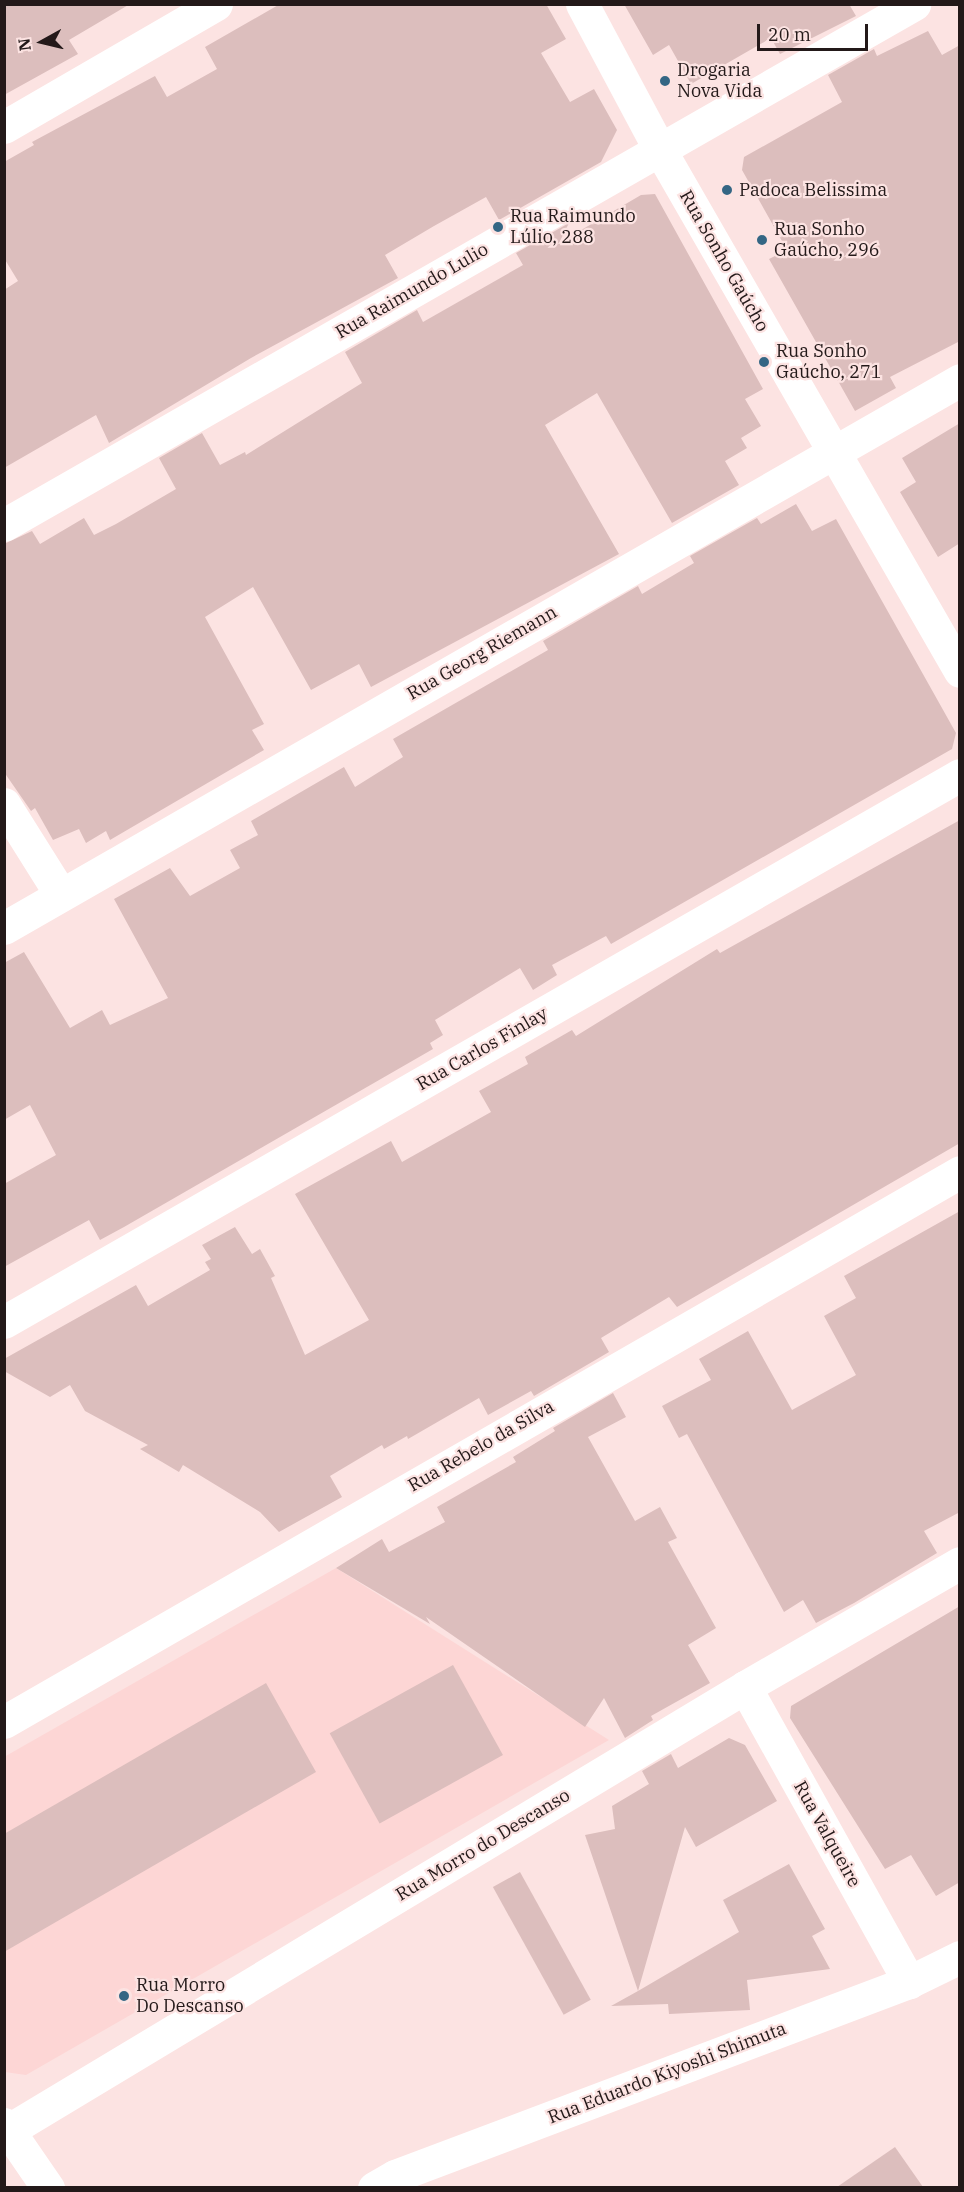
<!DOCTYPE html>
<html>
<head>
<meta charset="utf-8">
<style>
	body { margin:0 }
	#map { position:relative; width:964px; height:2192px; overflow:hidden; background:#fce3e2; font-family:"IBM Plex Serif",serif }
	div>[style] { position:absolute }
	.built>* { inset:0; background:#fdd6d5 }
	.building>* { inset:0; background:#dcbebd; transform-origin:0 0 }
	.minor>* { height:33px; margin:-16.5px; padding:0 16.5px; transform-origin:16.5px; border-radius:16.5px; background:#fff }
	.tertiary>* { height:33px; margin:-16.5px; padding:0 16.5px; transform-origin:16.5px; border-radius:16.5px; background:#fff }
	.dots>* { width:16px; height:16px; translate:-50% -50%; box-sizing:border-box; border:3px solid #fce3e2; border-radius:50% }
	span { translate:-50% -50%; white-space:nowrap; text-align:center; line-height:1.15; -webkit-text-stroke:4.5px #fce3e2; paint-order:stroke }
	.poi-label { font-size:18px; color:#231919 }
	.left { translate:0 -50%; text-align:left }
	.street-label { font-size:18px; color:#231919 }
	.frame { position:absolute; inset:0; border:6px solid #231919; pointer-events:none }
	.north { position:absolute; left:12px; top:12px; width:60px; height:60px; -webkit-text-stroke:4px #fce3e2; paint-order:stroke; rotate:262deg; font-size:16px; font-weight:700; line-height:24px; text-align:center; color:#231919 }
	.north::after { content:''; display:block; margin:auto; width:21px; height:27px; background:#231919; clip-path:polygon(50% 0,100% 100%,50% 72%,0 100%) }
	.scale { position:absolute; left:757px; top:24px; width:111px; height:27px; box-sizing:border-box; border:3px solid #231919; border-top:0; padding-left:8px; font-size:18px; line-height:21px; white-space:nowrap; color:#231919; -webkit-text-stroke:4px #fce3e2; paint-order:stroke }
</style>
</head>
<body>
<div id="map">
	<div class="built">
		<i style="clip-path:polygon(336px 1568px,609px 1740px,26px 2075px,5px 2072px,4px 1757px)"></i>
	</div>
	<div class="building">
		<i style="clip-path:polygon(4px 4px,130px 4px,69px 40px,78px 54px,4px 95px)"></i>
		<i style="clip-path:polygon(280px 4px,546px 4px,566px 39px,541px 53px,570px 102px,594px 89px,617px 130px,601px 162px,499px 220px,486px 197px,434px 226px,385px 255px,398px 278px,251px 358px,109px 443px,96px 415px,4px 468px,4px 290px,18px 281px,4px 258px,4px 162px,34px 145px,32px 142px,155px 76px,167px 97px,217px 69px,205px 47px)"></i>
		<i style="clip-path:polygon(624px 4px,849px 4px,856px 16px,780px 54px,771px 38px,691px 84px,669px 45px,653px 55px)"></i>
		<i style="clip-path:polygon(928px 31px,942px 55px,960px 45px,960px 341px,890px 377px,896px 388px,855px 411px,769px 259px,787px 250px,742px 170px,744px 157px,842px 102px,828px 75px,874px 49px,877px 56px)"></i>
		<i style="clip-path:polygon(655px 194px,763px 389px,745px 399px,761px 426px,741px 438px,747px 448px,725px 461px,739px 485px,672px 523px,597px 393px,545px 425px,619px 554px,371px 687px,359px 664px,311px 690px,253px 587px,205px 617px,264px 724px,252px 730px,264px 750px,110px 840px,106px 831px,86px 843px,79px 829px,53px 840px,35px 808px,31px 811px,4px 772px,4px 544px,32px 531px,40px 544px,84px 518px,94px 535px,116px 524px,176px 489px,159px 458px,202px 433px,220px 465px,245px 452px,246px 455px,362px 383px,345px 352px,417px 310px,423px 322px,523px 265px,516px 253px,569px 223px,559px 243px,641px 195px)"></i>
		<i style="clip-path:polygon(960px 423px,960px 543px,938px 557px,900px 492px,916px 482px,902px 458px)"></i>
		<i style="clip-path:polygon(796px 504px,812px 531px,836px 519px,956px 733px,952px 749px,611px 944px,606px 936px,552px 965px,557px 975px,533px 990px,520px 968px,435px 1020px,443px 1035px,430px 1043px,433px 1049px,124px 1227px,100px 1240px,89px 1220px,4px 1267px,4px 1184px,56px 1155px,30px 1105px,4px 1120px,4px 963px,24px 952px,70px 1028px,102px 1010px,110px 1025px,168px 998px,114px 899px,170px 868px,190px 896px,240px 868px,230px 850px,258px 835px,251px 821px,344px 767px,355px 787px,403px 757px,393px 739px,548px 650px,543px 641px,638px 586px,642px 594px,694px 563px,690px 556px,757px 518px,761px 524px)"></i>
		<i style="clip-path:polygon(960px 820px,960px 1143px,677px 1307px,669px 1297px,601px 1338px,609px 1352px,534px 1396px,531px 1391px,488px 1415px,479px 1398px,408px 1439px,407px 1436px,384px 1449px,382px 1445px,330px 1476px,342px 1497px,279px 1532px,260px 1512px,183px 1465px,179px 1472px,140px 1449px,148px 1445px,85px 1411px,70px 1385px,50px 1397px,4px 1371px,4px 1359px,136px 1285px,148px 1306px,210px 1270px,205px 1262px,211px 1259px,202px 1245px,235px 1227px,252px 1254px,260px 1249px,275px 1276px,271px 1278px,305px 1355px,369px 1320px,295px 1194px,391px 1141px,402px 1162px,491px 1112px,479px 1091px,528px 1064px,525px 1057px,572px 1030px,576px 1036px,717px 949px,720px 953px)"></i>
		<i style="clip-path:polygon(960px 1211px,960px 1512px,924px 1531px,937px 1553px,854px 1603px,816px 1623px,803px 1600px,784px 1612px,687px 1434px,679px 1438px,662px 1406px,711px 1380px,699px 1359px,748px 1331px,792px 1410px,856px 1375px,824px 1316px,856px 1298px,844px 1276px)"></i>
		<i style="clip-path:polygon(613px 1393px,626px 1417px,588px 1437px,635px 1521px,660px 1507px,677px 1538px,668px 1542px,716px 1628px,688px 1645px,710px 1683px,651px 1716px,653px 1720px,625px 1738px,604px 1698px,585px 1727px,426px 1617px,430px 1624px,336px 1568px,382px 1539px,389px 1552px,445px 1522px,437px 1507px,516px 1462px,513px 1457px,555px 1431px,553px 1428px)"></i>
		<i style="clip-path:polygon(960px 1606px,960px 1882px,936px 1896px,911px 1855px,885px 1869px,790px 1718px,791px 1706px)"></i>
		<i style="left:453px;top:1665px;width:103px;height:141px;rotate:61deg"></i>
		<i style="clip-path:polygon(266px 1683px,316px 1772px,4px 1952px,4px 1834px)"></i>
		<i style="clip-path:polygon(729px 1738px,745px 1745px,777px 1801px,696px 1847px,685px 1827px,638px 1991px,739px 1932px,723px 1900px,789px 1864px,825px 1929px,812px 1936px,830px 1969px,747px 1980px,750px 2010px,669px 2014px,668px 2004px,611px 2006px,638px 1991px,585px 1835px,615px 1829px,612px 1806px,649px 1784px,642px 1771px,671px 1754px,678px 1768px)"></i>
		<i style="left:520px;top:1872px;width:146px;height:31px;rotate:61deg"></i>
		<i style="clip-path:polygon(895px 2147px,923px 2187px,837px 2187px)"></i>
	</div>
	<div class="minor">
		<i style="left:4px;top:127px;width:245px;rotate:-30.1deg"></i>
		<i style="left:4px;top:525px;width:1049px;rotate:-29.79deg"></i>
		<i style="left:4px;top:804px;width:107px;rotate:57.9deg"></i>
		<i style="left:4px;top:928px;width:1102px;rotate:-29.82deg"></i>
		<i style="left:4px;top:1322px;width:1101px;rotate:-29.78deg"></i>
		<i style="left:745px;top:1687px;width:338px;rotate:60.9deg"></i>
		<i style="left:4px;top:1722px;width:1103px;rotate:-29.91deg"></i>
		<i style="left:4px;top:2124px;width:78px;rotate:55.5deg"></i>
		<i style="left:9px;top:2130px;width:859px;rotate:-31.04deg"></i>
		<i style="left:745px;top:1687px;width:248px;rotate:-30deg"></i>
		<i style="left:374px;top:2188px;width:24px;rotate:-30deg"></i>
		<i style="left:395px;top:2176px;width:549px;rotate:-20.68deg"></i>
		<i style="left:909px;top:1982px;width:57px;rotate:-26.1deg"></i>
	</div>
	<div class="tertiary">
		<i style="left:582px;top:4px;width:166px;rotate:61.9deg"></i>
		<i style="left:660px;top:150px;width:601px;rotate:60.07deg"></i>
	</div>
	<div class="dots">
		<i style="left:665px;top:81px;background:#346684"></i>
		<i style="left:727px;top:190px;background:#346684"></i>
		<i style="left:498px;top:227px;background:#346684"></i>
		<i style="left:762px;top:240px;background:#346684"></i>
		<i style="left:764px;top:362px;background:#346684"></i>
		<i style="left:124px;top:1996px;background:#346684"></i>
	</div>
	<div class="poi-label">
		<span class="left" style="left:677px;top:81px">Drogaria<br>Nova Vida</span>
		<span class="left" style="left:739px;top:190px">Padoca Belissima</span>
		<span class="left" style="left:510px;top:227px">Rua Raimundo<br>Lúlio, 288</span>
		<span class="left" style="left:774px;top:240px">Rua Sonho<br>Gaúcho, 296</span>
		<span class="left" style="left:776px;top:362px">Rua Sonho<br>Gaúcho, 271</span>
		<span class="left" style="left:136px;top:1996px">Rua Morro<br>Do Descanso</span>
	</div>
	<div class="street-label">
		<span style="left:724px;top:261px;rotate:60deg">Rua Sonho Gaúcho</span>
		<span style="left:412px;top:291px;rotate:-30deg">Rua Raimundo Lulio</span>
		<span style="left:482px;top:653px;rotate:-30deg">Rua Georg Riemann</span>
		<span style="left:482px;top:1049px;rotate:-30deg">Rua Carlos Finlay</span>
		<span style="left:481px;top:1446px;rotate:-30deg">Rua Rebelo da Silva</span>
		<span style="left:827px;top:1834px;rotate:61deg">Rua Valqueire</span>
		<span style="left:483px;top:1845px;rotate:-31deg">Rua Morro do Descanso</span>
		<span style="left:667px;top:2073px;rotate:-21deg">Rua Eduardo Kiyoshi Shimuta</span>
	</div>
	<div class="frame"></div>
	<div class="north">N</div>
	<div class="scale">20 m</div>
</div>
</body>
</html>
